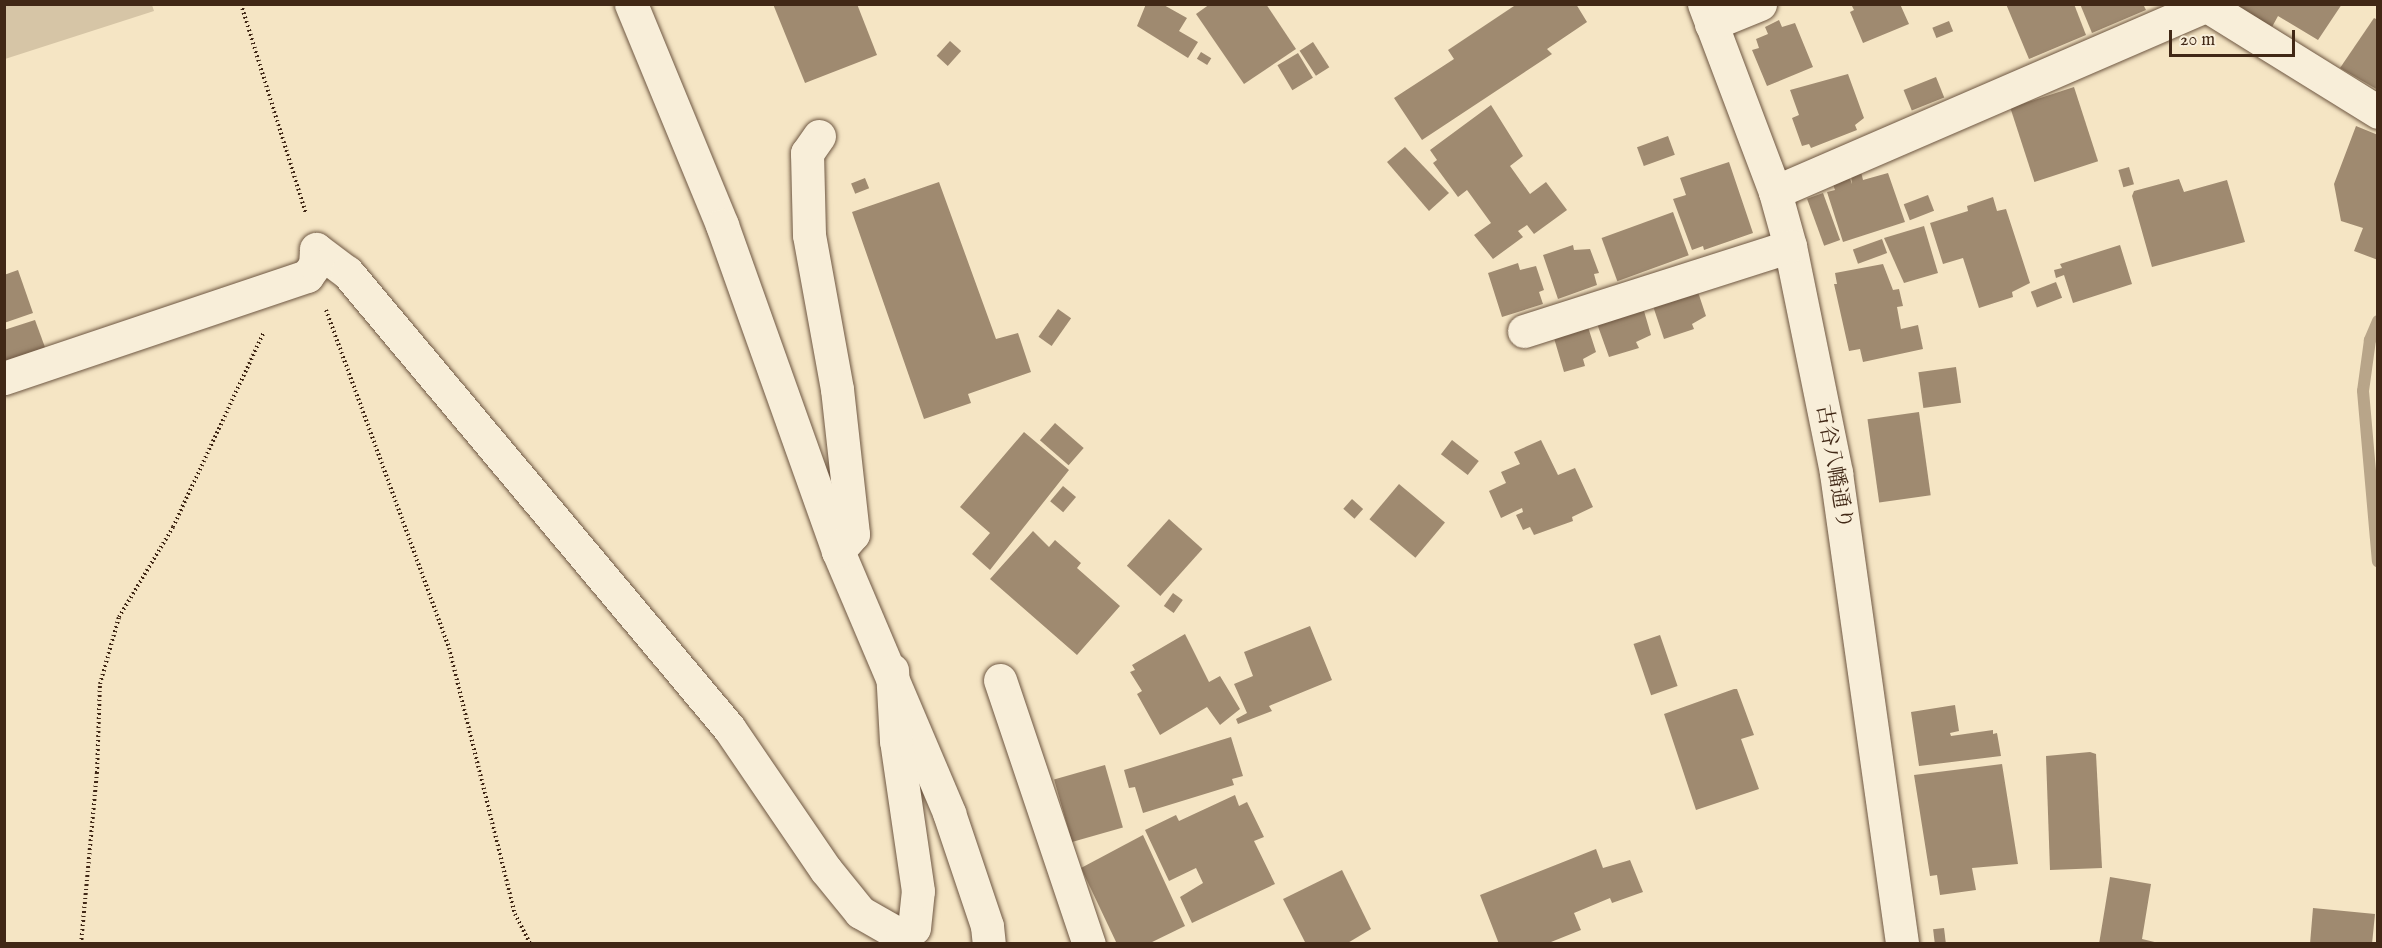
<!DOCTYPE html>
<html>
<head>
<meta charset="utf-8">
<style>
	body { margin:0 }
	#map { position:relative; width:2382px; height:948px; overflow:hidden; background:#f5e5c4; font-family:"IM FELL English","Noto Serif JP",serif }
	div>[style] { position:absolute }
	.green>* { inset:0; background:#d6c5a6 }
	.stream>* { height:12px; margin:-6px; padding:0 6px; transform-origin:6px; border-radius:6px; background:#b8a589 }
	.building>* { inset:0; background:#9f8a70; transform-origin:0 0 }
	.path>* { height:4px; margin-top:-2px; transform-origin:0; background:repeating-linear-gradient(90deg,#412816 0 1.5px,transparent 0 4.5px) }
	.roads { filter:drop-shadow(0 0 2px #6e5742) drop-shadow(0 0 2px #6e5742) }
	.minor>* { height:33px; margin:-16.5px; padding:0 16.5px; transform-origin:16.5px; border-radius:16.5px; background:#f8eed9 }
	span { translate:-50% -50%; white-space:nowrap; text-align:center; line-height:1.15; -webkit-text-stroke:5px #f8eed9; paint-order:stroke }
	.street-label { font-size:21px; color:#412816 }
	.frame { position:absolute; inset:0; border:6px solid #412816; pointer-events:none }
	.scale { position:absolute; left:2169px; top:30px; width:126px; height:27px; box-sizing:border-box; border:3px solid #412816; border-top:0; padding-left:8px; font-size:18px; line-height:21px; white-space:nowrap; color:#412816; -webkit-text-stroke:4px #f8eed9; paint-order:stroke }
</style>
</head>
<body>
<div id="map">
	<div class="green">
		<i style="clip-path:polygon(152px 5px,154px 11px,5px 59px,5px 5px)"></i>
	</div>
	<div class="stream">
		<i style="left:2378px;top:321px;width:21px;rotate:113deg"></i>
		<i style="left:2370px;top:340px;width:51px;rotate:97.8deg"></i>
		<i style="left:2363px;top:391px;width:171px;rotate:85deg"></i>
	</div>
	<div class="building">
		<i style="clip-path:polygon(773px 4px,857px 4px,877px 55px,805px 83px)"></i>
		<i style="clip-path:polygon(1146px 4px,1162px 4px,1187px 18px,1179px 31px,1198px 42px,1188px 58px,1137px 26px)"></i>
		<i style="clip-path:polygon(1210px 4px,1266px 4px,1296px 49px,1244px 84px,1196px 14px)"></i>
		<i style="clip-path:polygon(1517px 4px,1576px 4px,1587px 22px,1547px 49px,1552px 54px,1422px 140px,1394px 98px,1454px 59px,1448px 50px)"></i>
		<i style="clip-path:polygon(1851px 4px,1900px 4px,1909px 24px,1863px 43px,1850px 12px,1854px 10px)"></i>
		<i style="clip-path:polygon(2006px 4px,2074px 4px,2086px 35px,2029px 59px)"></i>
		<i style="clip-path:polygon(2080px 4px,2143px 4px,2146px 10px,2092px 33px)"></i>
		<i style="clip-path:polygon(2235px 4px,2342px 4px,2318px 40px,2278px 16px,2272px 27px)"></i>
		<i style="clip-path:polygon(2374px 18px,2378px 20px,2378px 90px,2340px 68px)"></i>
		<i style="clip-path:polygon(1779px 20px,1782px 27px,1795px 23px,1813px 67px,1767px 86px,1752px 50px,1759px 48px,1756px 39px,1768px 34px,1765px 27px)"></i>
		<i style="left:1949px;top:21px;width:11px;height:18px;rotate:68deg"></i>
		<i style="left:950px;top:41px;width:15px;height:20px;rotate:42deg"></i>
		<i style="left:1313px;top:42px;width:30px;height:16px;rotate:57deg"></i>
		<i style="left:1201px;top:52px;width:12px;height:8px;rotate:31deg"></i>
		<i style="left:1298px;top:53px;width:29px;height:24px;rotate:59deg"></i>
		<i style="clip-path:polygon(1848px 74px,1864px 118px,1855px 125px,1857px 130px,1811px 148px,1809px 144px,1802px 146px,1792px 118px,1799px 115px,1790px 90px)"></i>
		<i style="left:1936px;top:77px;width:22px;height:35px;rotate:68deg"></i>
		<i style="left:2074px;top:87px;width:78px;height:67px;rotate:72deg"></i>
		<i style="clip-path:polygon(1491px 105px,1523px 156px,1510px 166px,1530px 194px,1546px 182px,1567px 210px,1534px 234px,1527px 225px,1518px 231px,1523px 237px,1493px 259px,1474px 235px,1491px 223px,1467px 190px,1458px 197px,1433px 163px,1437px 160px,1430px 150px)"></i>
		<i style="clip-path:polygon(2356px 126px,2378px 135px,2378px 260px,2354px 251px,2363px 228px,2341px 221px,2334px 184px)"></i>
		<i style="left:1668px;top:136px;width:20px;height:33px;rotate:70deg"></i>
		<i style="clip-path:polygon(1405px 147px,1449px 193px,1429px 211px,1387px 162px)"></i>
		<i style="clip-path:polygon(1729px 162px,1753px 233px,1704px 250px,1703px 246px,1692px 250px,1673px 199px,1686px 195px,1680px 178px)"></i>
		<i style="left:2129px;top:167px;width:18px;height:11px;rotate:74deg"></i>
		<i style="clip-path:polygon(1861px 172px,1863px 180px,1888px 173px,1905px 222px,1843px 242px,1827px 192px,1835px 190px,1832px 182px,1849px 176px,1852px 184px,1851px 175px)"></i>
		<i style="left:865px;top:178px;width:11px;height:15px;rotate:68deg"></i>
		<i style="clip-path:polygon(2179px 179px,2184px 192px,2227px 180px,2245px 242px,2152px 267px,2132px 196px,2134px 191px)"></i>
		<i style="clip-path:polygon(939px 182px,996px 339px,1018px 333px,1031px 372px,968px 394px,971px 403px,924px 419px,852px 212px)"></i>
		<i style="left:1823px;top:193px;width:50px;height:17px;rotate:70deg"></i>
		<i style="left:1928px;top:195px;width:17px;height:26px;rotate:69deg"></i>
		<i style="clip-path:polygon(1993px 197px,1997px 211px,2006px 209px,2030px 283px,2012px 292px,2013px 297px,1979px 308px,1963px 258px,1943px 264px,1930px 223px,1968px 211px,1967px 206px)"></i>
		<i style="left:1673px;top:212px;width:46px;height:76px;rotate:70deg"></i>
		<i style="clip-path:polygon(1924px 226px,1938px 273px,1904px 283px,1884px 238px)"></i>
		<i style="left:1882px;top:239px;width:15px;height:31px;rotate:70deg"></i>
		<i style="clip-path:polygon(1573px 245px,1574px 250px,1590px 249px,1599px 273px,1594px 274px,1597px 285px,1558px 299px,1543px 255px)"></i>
		<i style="clip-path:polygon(2120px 245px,2132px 284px,2073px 303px,2064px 275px,2056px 278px,2054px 270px,2062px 268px,2060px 264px)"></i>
		<i style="clip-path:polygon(1518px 263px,1520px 270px,1536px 266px,1544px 290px,1539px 292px,1543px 304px,1502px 317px,1488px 273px)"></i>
		<i style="clip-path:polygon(1883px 264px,1893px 290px,1899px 289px,1903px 306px,1897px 307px,1901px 329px,1918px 325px,1923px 349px,1863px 362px,1860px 349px,1849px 351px,1834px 284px,1837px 284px,1835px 273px)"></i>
		<i style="clip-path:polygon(18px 270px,33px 313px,4px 323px,4px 275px)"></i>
		<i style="left:2056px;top:282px;width:17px;height:27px;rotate:69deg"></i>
		<i style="clip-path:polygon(1698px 292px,1706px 316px,1692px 324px,1694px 329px,1664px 339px,1651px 300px)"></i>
		<i style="clip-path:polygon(1637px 304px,1640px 312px,1644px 311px,1651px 335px,1636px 342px,1639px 348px,1609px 357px,1595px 318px)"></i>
		<i style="left:1058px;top:309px;width:16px;height:34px;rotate:35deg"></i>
		<i style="clip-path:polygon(35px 320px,46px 350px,4px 365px,4px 330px)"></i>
		<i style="clip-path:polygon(1588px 327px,1596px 352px,1583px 359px,1585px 366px,1564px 372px,1551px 328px)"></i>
		<i style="left:1956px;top:367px;width:36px;height:38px;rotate:82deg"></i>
		<i style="left:1919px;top:412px;width:84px;height:52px;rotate:82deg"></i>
		<i style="left:1055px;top:423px;width:38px;height:23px;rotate:41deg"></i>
		<i style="clip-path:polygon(1024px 432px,1069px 470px,990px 570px,972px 554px,990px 533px,960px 507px)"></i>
		<i style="left:1452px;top:440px;width:34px;height:18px;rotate:38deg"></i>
		<i style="clip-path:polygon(1541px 440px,1558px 475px,1575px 468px,1593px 507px,1572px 517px,1573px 521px,1534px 535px,1530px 527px,1523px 530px,1516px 515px,1523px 512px,1522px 508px,1501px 518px,1489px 491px,1506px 483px,1501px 472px,1520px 464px,1514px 452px)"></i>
		<i style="left:1399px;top:484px;width:60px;height:46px;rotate:40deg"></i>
		<i style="left:1063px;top:486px;width:17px;height:20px;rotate:40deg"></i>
		<i style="left:1352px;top:499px;width:15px;height:13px;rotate:42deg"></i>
		<i style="left:1169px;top:519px;width:45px;height:63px;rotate:42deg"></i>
		<i style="clip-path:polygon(1033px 531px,1049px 547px,1055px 540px,1081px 563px,1077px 568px,1120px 606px,1077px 655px,990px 579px)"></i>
		<i style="left:1173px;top:593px;width:12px;height:16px;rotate:35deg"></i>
		<i style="clip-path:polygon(1310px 626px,1332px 680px,1269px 706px,1272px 711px,1238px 724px,1236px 719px,1247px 713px,1234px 684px,1253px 676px,1244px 652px)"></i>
		<i style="clip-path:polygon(1185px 634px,1209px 682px,1220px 676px,1240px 709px,1220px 725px,1207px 707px,1160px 735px,1137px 694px,1142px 691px,1130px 672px,1135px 670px,1132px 665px)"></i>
		<i style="left:1660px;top:635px;width:54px;height:28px;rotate:71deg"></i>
		<i style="clip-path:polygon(1734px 689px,1737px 689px,1754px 735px,1741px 739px,1759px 789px,1696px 810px,1664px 714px)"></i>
		<i style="clip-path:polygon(1955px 705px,1959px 731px,1950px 733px,1951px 736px,1993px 730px,1993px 734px,1997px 733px,2001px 756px,1919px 766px,1911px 712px)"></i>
		<i style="clip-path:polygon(1231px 737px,1243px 776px,1232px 779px,1234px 785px,1143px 813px,1135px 787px,1129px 788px,1124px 770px)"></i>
		<i style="clip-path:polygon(2090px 752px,2096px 754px,2102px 868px,2050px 870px,2046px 756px)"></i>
		<i style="clip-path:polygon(2002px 764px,2018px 864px,1972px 868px,1976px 890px,1940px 895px,1937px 875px,1930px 876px,1914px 775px)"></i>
		<i style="left:1105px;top:765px;width:65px;height:53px;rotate:74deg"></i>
		<i style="clip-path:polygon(1235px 795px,1239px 806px,1247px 802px,1264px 837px,1254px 841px,1275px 884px,1192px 923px,1180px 897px,1203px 883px,1196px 868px,1169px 881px,1145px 830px,1176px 815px,1179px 821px)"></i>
		<i style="clip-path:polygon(1143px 835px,1185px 926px,1148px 944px,1117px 944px,1081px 868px)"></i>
		<i style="clip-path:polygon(1596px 849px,1603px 868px,1630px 860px,1643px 892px,1612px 903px,1610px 898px,1574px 913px,1581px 930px,1546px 944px,1499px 944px,1480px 895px)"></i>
		<i style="clip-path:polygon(1342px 870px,1371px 929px,1346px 944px,1306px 944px,1283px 899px)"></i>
		<i style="clip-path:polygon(2110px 877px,2151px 884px,2142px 939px,2163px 944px,2099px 944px)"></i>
		<i style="clip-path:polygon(2313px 908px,2375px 914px,2372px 944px,2310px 944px)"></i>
		<i style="left:1944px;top:928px;width:16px;height:11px;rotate:83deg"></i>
	</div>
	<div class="path">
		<i style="left:241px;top:4px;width:220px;rotate:72.8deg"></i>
		<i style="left:326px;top:310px;width:360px;rotate:70deg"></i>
		<i style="left:449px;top:648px;width:274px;rotate:76.1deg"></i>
		<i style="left:515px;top:914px;width:34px;rotate:63deg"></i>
		<i style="left:81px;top:944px;width:172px;rotate:-84.7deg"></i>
		<i style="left:97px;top:773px;width:89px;rotate:-88.1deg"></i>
		<i style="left:100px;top:684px;width:70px;rotate:-74.2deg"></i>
		<i style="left:119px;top:617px;width:105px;rotate:-59deg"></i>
		<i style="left:173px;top:527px;width:215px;rotate:-65deg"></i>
	</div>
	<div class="roads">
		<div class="minor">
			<i style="left:631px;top:4px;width:239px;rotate:67.6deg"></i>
			<i style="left:722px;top:225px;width:346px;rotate:70.4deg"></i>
			<i style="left:838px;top:551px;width:285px;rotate:67deg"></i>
			<i style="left:949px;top:813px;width:119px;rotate:71.4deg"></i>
			<i style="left:987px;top:926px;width:18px;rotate:84deg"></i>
			<i style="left:1704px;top:4px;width:201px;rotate:69.3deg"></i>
			<i style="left:1775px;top:192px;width:56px;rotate:74.5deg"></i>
			<i style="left:1790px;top:246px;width:232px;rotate:78.5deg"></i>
			<i style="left:1836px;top:473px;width:476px;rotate:82deg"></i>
			<i style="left:2204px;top:4px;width:205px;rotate:31.8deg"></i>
			<i style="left:1711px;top:24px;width:53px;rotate:-22.2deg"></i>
			<i style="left:819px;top:136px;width:21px;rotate:125deg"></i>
			<i style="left:807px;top:153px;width:82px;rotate:88.6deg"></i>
			<i style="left:809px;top:235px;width:157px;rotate:79.7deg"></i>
			<i style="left:837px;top:389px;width:146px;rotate:83.7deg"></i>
			<i style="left:853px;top:534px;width:23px;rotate:131deg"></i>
			<i style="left:1775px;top:192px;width:469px;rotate:-23.4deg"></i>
			<i style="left:316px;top:249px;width:39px;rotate:37deg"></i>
			<i style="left:347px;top:272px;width:595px;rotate:50.05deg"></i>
			<i style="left:729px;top:728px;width:172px;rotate:55.7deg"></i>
			<i style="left:826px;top:870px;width:54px;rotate:51deg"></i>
			<i style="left:860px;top:912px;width:48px;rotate:29.7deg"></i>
			<i style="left:902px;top:936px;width:14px;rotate:-34deg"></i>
			<i style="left:914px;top:928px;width:37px;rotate:-84deg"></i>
			<i style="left:918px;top:891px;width:152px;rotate:-98.3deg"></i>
			<i style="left:896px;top:741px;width:71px;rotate:-93.2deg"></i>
			<i style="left:1524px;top:331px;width:279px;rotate:-17.7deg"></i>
			<i style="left:4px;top:378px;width:320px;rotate:-18.6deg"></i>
			<i style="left:307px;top:276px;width:14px;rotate:-54deg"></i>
			<i style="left:315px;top:265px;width:16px;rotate:-86deg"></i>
			<i style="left:1000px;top:680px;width:279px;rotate:71.4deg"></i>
		</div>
	</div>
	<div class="street-label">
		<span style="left:1833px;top:467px;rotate:80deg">古谷八幡通り</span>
	</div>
	<div class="frame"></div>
	<div class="scale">20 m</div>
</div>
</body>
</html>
